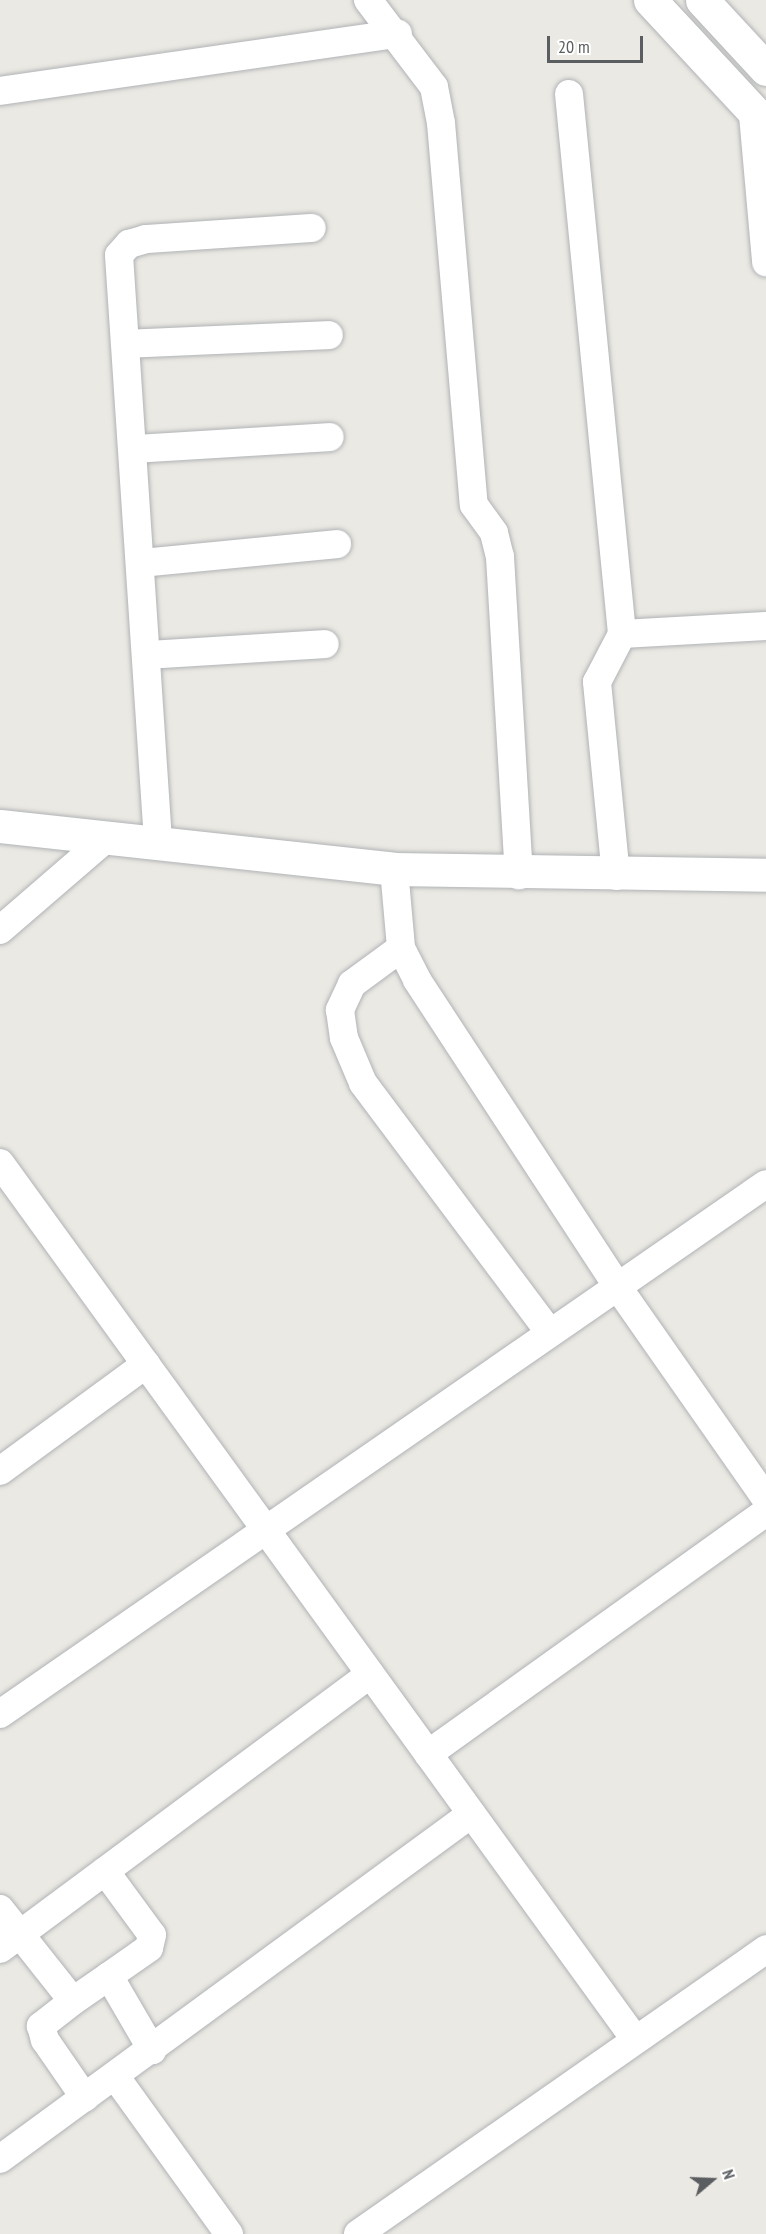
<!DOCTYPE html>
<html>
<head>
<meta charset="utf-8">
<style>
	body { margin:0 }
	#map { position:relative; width:766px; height:2234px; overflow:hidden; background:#ebe9e3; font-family:"PT Sans Narrow",sans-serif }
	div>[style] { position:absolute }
	.roads { filter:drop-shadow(0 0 2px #b0b3b6) drop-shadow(0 0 2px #b0b3b6) }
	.street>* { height:28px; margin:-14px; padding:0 14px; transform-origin:14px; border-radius:14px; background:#fff }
	.secondary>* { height:33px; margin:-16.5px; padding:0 16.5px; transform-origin:16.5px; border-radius:16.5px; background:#fff }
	span { translate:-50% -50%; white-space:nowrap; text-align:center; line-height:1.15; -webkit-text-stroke:4.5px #fff; paint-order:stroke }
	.north { position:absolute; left:682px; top:2150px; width:60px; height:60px; -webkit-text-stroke:4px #fff; paint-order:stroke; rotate:71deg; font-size:16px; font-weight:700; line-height:24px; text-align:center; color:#5b5e61 }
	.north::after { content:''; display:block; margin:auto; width:21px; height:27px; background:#5b5e61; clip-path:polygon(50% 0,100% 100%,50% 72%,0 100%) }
	.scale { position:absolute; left:547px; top:36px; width:96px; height:27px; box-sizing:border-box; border:3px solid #5b5e61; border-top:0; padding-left:8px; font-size:18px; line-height:21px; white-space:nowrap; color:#5b5e61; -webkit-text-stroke:4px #fff; paint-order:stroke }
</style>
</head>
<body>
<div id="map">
	<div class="roads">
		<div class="street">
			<i style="left:368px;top:0;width:109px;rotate:52.8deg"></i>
			<i style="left:434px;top:87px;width:37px;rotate:79deg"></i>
			<i style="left:441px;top:123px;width:383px;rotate:85.1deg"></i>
			<i style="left:474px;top:505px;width:34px;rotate:54deg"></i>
			<i style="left:494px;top:533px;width:25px;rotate:76deg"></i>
			<i style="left:500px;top:557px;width:319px;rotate:86.6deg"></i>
			<i style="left:0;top:91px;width:402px;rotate:-8.2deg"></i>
			<i style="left:569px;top:94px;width:543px;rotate:84.39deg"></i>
			<i style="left:622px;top:634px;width:144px;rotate:-3.2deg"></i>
			<i style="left:753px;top:115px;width:148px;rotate:84.9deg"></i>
			<i style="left:126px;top:344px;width:203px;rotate:-2.5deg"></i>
			<i style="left:134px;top:449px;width:196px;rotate:-3.5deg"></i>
			<i style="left:141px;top:563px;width:197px;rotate:-5.5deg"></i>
			<i style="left:147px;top:655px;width:178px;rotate:-3.5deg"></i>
			<i style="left:158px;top:841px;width:587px;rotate:-93.81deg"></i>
			<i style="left:119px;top:255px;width:15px;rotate:-48deg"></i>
			<i style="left:129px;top:244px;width:18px;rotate:-16deg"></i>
			<i style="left:146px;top:239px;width:166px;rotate:-3.8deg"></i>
			<i style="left:394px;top:869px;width:79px;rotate:84.9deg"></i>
			<i style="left:401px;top:948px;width:36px;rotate:63deg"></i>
			<i style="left:417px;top:980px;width:366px;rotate:56.8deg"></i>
			<i style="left:617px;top:1286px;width:260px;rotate:55deg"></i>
			<i style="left:616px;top:876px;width:195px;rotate:-95.6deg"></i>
			<i style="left:597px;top:682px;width:54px;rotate:-62.5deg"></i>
			<i style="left:0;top:930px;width:136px;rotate:-40.8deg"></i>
			<i style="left:401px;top:948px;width:61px;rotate:143.7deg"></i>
			<i style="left:352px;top:984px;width:29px;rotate:115deg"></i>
			<i style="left:340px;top:1010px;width:28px;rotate:82deg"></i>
			<i style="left:344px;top:1038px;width:49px;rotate:67.1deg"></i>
			<i style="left:363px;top:1083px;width:312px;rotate:53.2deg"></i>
			<i style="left:0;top:1163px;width:1081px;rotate:54.07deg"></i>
			<i style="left:0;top:1471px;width:181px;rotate:-36.2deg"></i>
			<i style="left:0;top:1714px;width:931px;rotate:-34.68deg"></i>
			<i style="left:428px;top:1754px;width:416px;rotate:-35.6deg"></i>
			<i style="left:105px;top:1871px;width:79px;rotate:53.7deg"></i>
			<i style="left:152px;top:1935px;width:13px;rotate:103deg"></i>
			<i style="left:149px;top:1948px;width:49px;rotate:145deg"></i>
			<i style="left:0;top:1909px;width:117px;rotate:51.6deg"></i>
			<i style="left:73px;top:2001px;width:44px;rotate:-34.8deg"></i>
			<i style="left:109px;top:1976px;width:86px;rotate:59.8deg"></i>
			<i style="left:0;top:1949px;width:461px;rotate:-36.6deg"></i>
			<i style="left:73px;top:2001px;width:41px;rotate:142deg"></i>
			<i style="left:41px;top:2026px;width:15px;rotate:74deg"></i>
			<i style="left:45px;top:2040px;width:70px;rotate:55.4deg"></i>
			<i style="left:115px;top:2076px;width:195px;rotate:54.2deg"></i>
			<i style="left:0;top:2159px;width:584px;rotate:-36.22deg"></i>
			<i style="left:358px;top:2234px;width:498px;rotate:-34.9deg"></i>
		</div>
		<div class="secondary">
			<i style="left:650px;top:0;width:171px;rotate:47.1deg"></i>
			<i style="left:702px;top:0;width:94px;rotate:47.2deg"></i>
			<i style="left:0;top:826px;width:396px;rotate:6.2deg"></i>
			<i style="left:394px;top:869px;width:372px;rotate:0.9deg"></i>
		</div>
	</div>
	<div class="north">N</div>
	<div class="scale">20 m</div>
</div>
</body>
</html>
